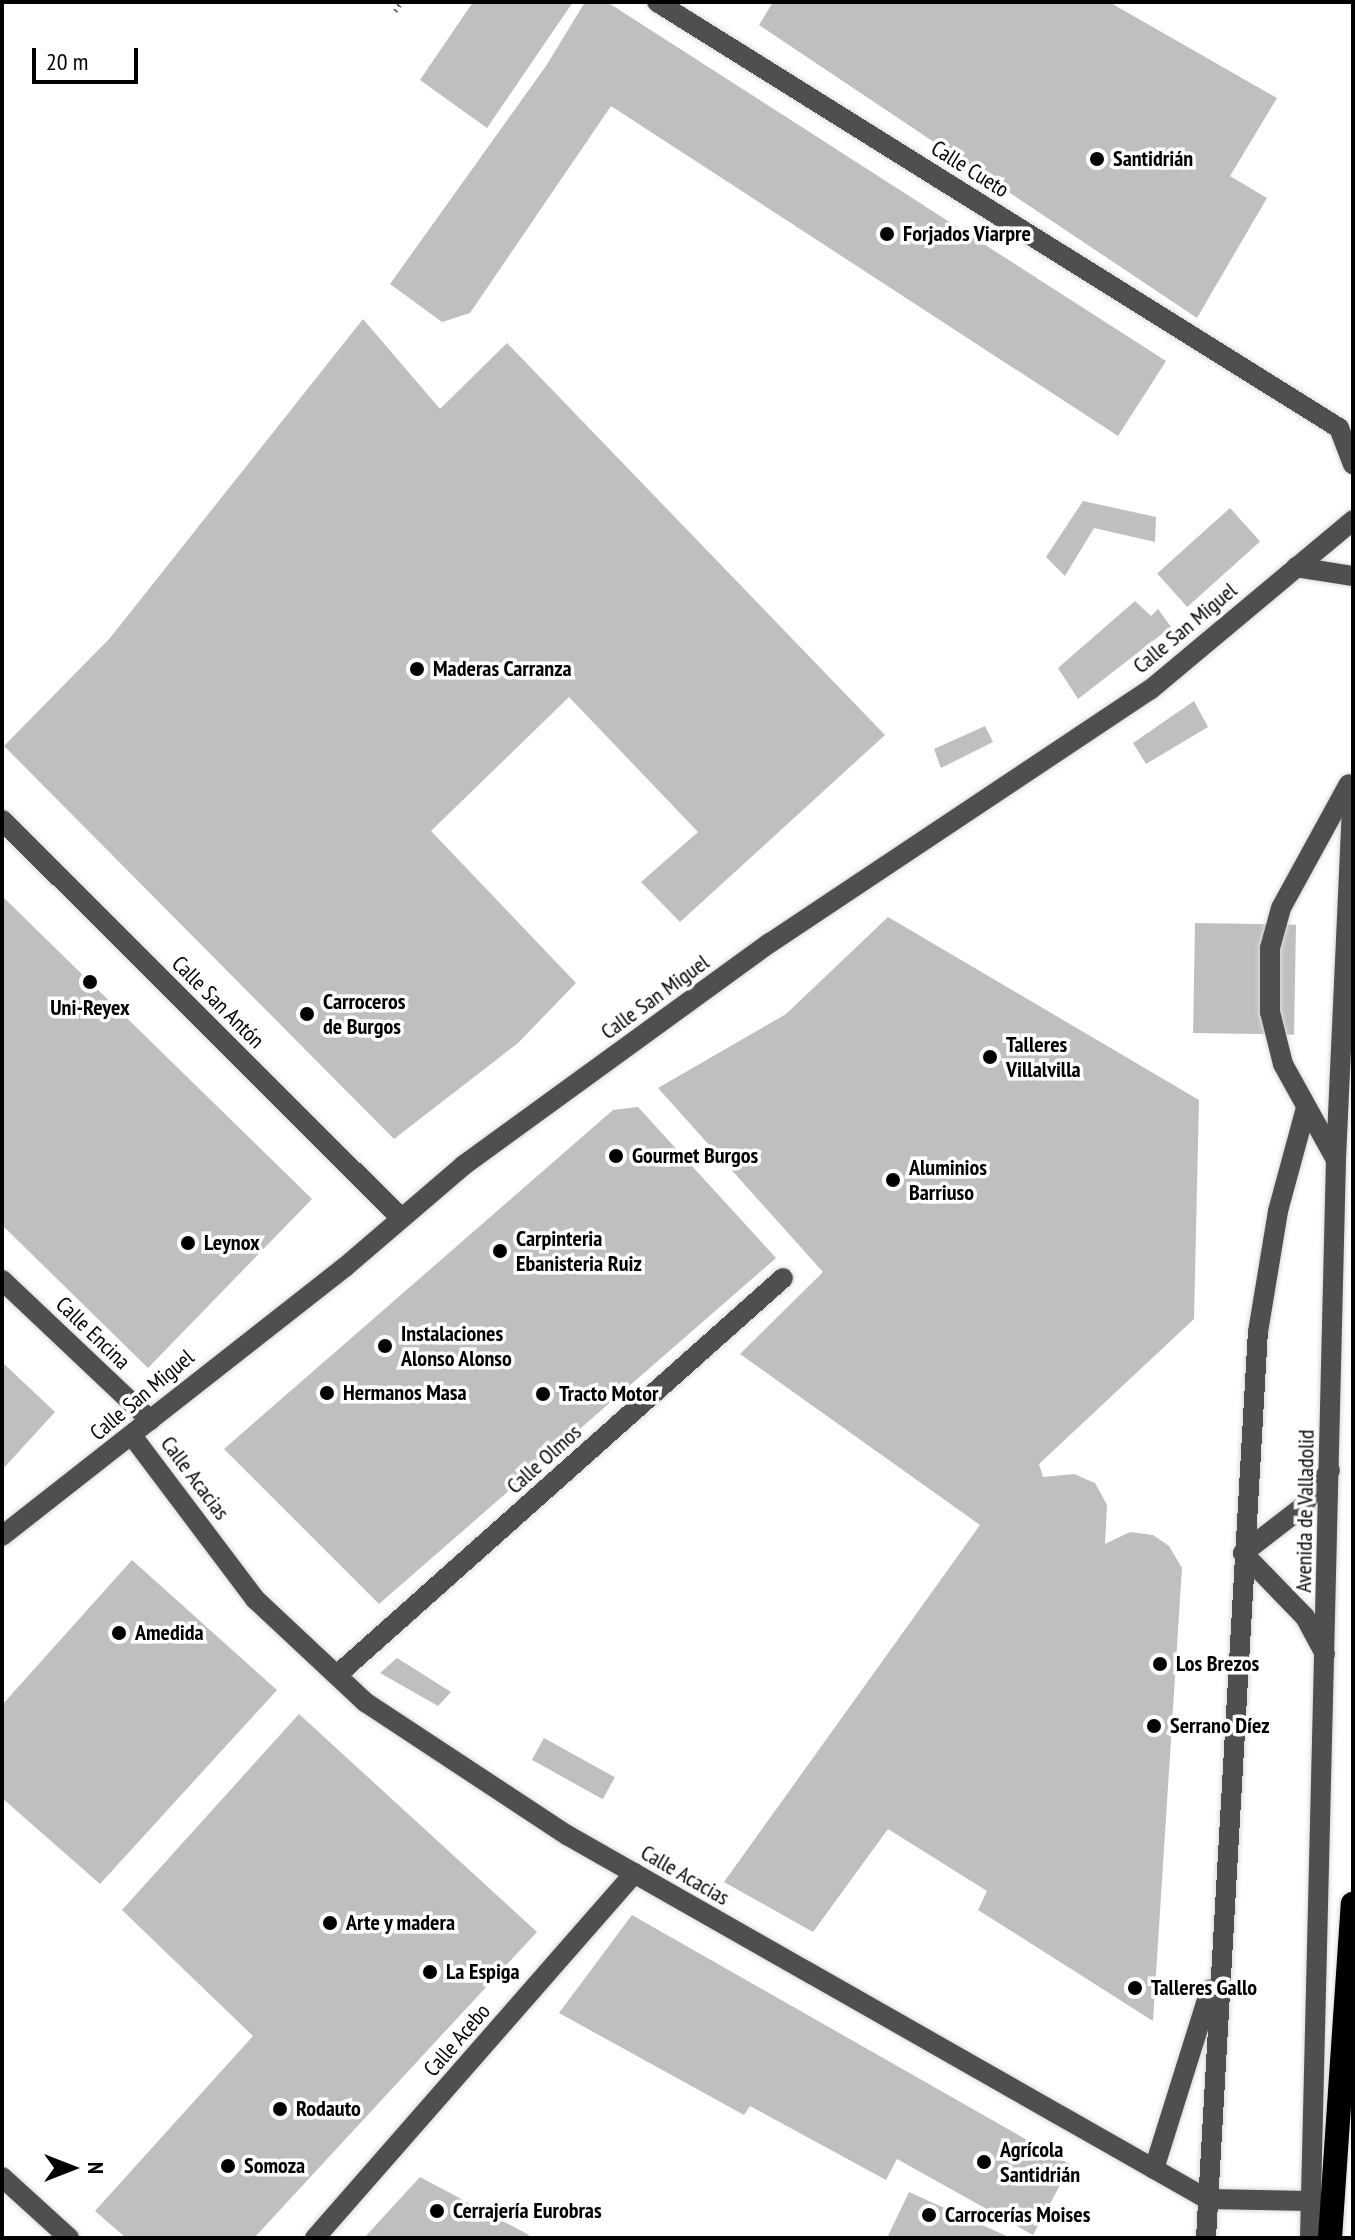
<!DOCTYPE html>
<html>
<head>
<meta charset="utf-8">
<style>
	body { margin:0 }
	#map { position:relative; width:1355px; height:2240px; overflow:hidden; background:#fff; font-family:"PT Sans Narrow",sans-serif }
	div>[style] { position:absolute }
	.building>* { inset:0; background:#bfbfbf; transform-origin:0 0 }
	.path>* { height:5px; margin-top:-2.5px; transform-origin:0; background:repeating-linear-gradient(90deg,#717171 0 2px,transparent 0 6px) }
	.roads { filter:drop-shadow(0 0 2px #dbdbdb) drop-shadow(0 0 2px #dbdbdb) }
	.minor>* { height:20px; margin:-10px; padding:0 10px; transform-origin:10px; border-radius:10px; background:#4f4f4f }
	.highway>* { height:24px; margin:-12px; padding:0 12px; transform-origin:12px; border-radius:12px; background:#000 }
	.dots>* { width:22px; height:22px; translate:-50% -50%; box-sizing:border-box; border:4px solid #fff; border-radius:50% }
	span { translate:-50% -50%; white-space:nowrap; text-align:center; line-height:1.15; -webkit-text-stroke:7px #fff; paint-order:stroke }
	.poi-label { font-size:22px; color:#000; font-weight:700 }
	.left { translate:0 -50%; text-align:left }
	.street-label { font-size:22px; color:#000 }
	.frame { position:absolute; inset:0; border:4px solid #000; pointer-events:none }
	.north { position:absolute; left:32px; top:2128px; width:80px; height:80px; -webkit-text-stroke:6px #fff; paint-order:stroke; rotate:90deg; font-size:22px; font-weight:700; line-height:32px; text-align:center; color:#000 }
	.north::after { content:''; display:block; margin:auto; width:28px; height:36px; background:#000; clip-path:polygon(50% 0,100% 100%,50% 72%,0 100%) }
	.scale { position:absolute; left:32px; top:48px; width:106px; height:36px; box-sizing:border-box; border:4px solid #000; border-top:0; padding-left:10px; font-size:24px; line-height:28px; white-space:nowrap; color:#000; -webkit-text-stroke:6px #fff; paint-order:stroke }
</style>
</head>
<body>
<div id="map">
	<div class="building">
		<i style="clip-path:polygon(473px 2px,573px 2px,487px 128px,420px 80px)"></i>
		<i style="clip-path:polygon(585px 2px,607px 2px,1166px 361px,1118px 436px,611px 106px,470px 313px,442px 322px,390px 284px,546px 66px)"></i>
		<i style="clip-path:polygon(773px 2px,1109px 2px,1277px 98px,1230px 176px,1267px 198px,1197px 318px,759px 25px)"></i>
		<i style="clip-path:polygon(363px 319px,440px 409px,507px 343px,885px 735px,680px 922px,641px 882px,698px 832px,569px 697px,431px 831px,576px 983px,518px 1043px,394px 1139px,4px 746px,110px 638px)"></i>
		<i style="clip-path:polygon(1083px 501px,1156px 517px,1155px 542px,1094px 528px,1065px 576px,1046px 557px)"></i>
		<i style="left:1230px;top:508px;width:45px;height:98px;rotate:48deg"></i>
		<i style="clip-path:polygon(1135px 601px,1151px 616px,1158px 609px,1171px 627px,1078px 699px,1058px 668px)"></i>
		<i style="clip-path:polygon(1194px 701px,1208px 727px,1146px 764px,1133px 743px)"></i>
		<i style="clip-path:polygon(985px 726px,993px 742px,941px 768px,934px 749px)"></i>
		<i style="clip-path:polygon(2px 896px,312px 1199px,148px 1368px,2px 1225px)"></i>
		<i style="clip-path:polygon(888px 917px,1199px 1100px,1194px 1319px,1039px 1464px,1043px 1477px,1074px 1474px,1095px 1483px,1107px 1505px,1105px 1544px,1130px 1532px,1153px 1535px,1169px 1546px,1182px 1568px,1153px 2021px,978px 1910px,987px 1891px,888px 1829px,813px 1932px,724px 1882px,980px 1525px,740px 1354px,823px 1272px,658px 1088px,786px 1014px)"></i>
		<i style="left:1195px;top:923px;width:101px;height:110px;rotate:1deg"></i>
		<i style="clip-path:polygon(638px 1107px,776px 1258px,379px 1604px,224px 1449px,613px 1110px)"></i>
		<i style="clip-path:polygon(2px 1362px,55px 1412px,2px 1470px)"></i>
		<i style="clip-path:polygon(132px 1560px,277px 1690px,100px 1884px,2px 1798px,2px 1705px)"></i>
		<i style="clip-path:polygon(397px 1658px,451px 1692px,438px 1706px,380px 1673px)"></i>
		<i style="clip-path:polygon(299px 1714px,537px 1932px,254px 2238px,126px 2238px,95px 2211px,253px 2036px,122px 1910px)"></i>
		<i style="left:544px;top:1738px;width:81px;height:25px;rotate:29deg"></i>
		<i style="clip-path:polygon(632px 1915px,1071px 2165px,1033px 2235px,897px 2159px,886px 2180px,750px 2106px,744px 2115px,559px 2013px)"></i>
		<i style="clip-path:polygon(420px 2177px,529px 2235px,527px 2238px,364px 2238px)"></i>
		<i style="clip-path:polygon(909px 2192px,1011px 2238px,887px 2238px)"></i>
	</div>
	<div class="path">
		<i style="left:395px;top:11px;width:11px;rotate:-56deg"></i>
	</div>
	<div class="roads">
		<div class="minor">
			<i style="left:657px;top:2px;width:804px;rotate:31.99deg"></i>
			<i style="left:1339px;top:428px;width:39px;rotate:69deg"></i>
			<i style="left:1296px;top:567px;width:58px;rotate:9deg"></i>
			<i style="left:2px;top:820px;width:564px;rotate:44.93deg"></i>
			<i style="left:1335px;top:1158px;width:107px;rotate:-119deg"></i>
			<i style="left:1283px;top:1064px;width:54px;rotate:-104deg"></i>
			<i style="left:1270px;top:1012px;width:64px;rotate:-90deg"></i>
			<i style="left:1270px;top:948px;width:41px;rotate:-74.6deg"></i>
			<i style="left:1281px;top:908px;width:141px;rotate:-61.3deg"></i>
			<i style="left:2px;top:1280px;width:204px;rotate:43.4deg"></i>
			<i style="left:133px;top:1437px;width:203px;rotate:53deg"></i>
			<i style="left:255px;top:1599px;width:151px;rotate:43.1deg"></i>
			<i style="left:365px;top:1702px;width:242px;rotate:33.4deg"></i>
			<i style="left:567px;top:1835px;width:736px;rotate:29.63deg"></i>
			<i style="left:1207px;top:2199px;width:104px;rotate:1.1deg"></i>
			<i style="left:2px;top:1536px;width:436px;rotate:-38.1deg"></i>
			<i style="left:345px;top:1267px;width:157px;rotate:-40.6deg"></i>
			<i style="left:464px;top:1165px;width:378px;rotate:-36deg"></i>
			<i style="left:770px;top:943px;width:457px;rotate:-33.7deg"></i>
			<i style="left:1150px;top:690px;width:265px;rotate:-39.9deg"></i>
			<i style="left:1325px;top:1654px;width:42px;rotate:-118.4deg"></i>
			<i style="left:1305px;top:1617px;width:89px;rotate:-134.1deg"></i>
			<i style="left:1243px;top:1553px;width:72px;rotate:-37.7deg"></i>
			<i style="left:1300px;top:1509px;width:49px;rotate:-52.4deg"></i>
			<i style="left:337px;top:1675px;width:597px;rotate:-41.67deg"></i>
			<i style="left:1154px;top:2169px;width:188px;rotate:-72.6deg"></i>
			<i style="left:2px;top:2177px;width:91px;rotate:42.3deg"></i>
			<i style="left:315px;top:2238px;width:485px;rotate:-48.8deg"></i>
			<i style="left:1206px;top:2238px;width:907px;rotate:-86.72deg"></i>
			<i style="left:1258px;top:1332px;width:123px;rotate:-80.6deg"></i>
			<i style="left:1278px;top:1211px;width:107px;rotate:-74.8deg"></i>
			<i style="left:1310px;top:2238px;width:1079px;rotate:-88.62deg"></i>
			<i style="left:1336px;top:1159px;width:374px;rotate:-87.4deg"></i>
		</div>
		<div class="highway">
			<i style="left:1330px;top:2238px;width:335px;rotate:-86.1deg"></i>
		</div>
	</div>
	<div class="dots">
		<i style="left:1097px;top:159px;background:#000"></i>
		<i style="left:887px;top:234px;background:#000"></i>
		<i style="left:417px;top:669px;background:#000"></i>
		<i style="left:90px;top:982px;background:#000"></i>
		<i style="left:307px;top:1014px;background:#000"></i>
		<i style="left:990px;top:1057px;background:#000"></i>
		<i style="left:616px;top:1156px;background:#000"></i>
		<i style="left:893px;top:1180px;background:#000"></i>
		<i style="left:188px;top:1243px;background:#000"></i>
		<i style="left:500px;top:1251px;background:#000"></i>
		<i style="left:385px;top:1346px;background:#000"></i>
		<i style="left:327px;top:1393px;background:#000"></i>
		<i style="left:543px;top:1394px;background:#000"></i>
		<i style="left:119px;top:1633px;background:#000"></i>
		<i style="left:1160px;top:1664px;background:#000"></i>
		<i style="left:1154px;top:1726px;background:#000"></i>
		<i style="left:330px;top:1923px;background:#000"></i>
		<i style="left:430px;top:1972px;background:#000"></i>
		<i style="left:1135px;top:1988px;background:#000"></i>
		<i style="left:280px;top:2109px;background:#000"></i>
		<i style="left:984px;top:2162px;background:#000"></i>
		<i style="left:228px;top:2166px;background:#000"></i>
		<i style="left:437px;top:2211px;background:#000"></i>
		<i style="left:929px;top:2215px;background:#000"></i>
	</div>
	<div class="poi-label">
		<span class="left" style="left:1113px;top:159px">Santidrián</span>
		<span class="left" style="left:903px;top:234px">Forjados Viarpre</span>
		<span class="left" style="left:433px;top:669px">Maderas Carranza</span>
		<span class="left" style="left:323px;top:1014px">Carroceros<br>de Burgos</span>
		<span style="left:90px;top:1008px">Uni-Reyex</span>
		<span class="left" style="left:1006px;top:1057px">Talleres<br>Villalvilla</span>
		<span class="left" style="left:632px;top:1156px">Gourmet Burgos</span>
		<span class="left" style="left:909px;top:1180px">Aluminios<br>Barriuso</span>
		<span class="left" style="left:516px;top:1251px">Carpinteria<br>Ebanisteria Ruiz</span>
		<span class="left" style="left:204px;top:1243px">Leynox</span>
		<span class="left" style="left:401px;top:1346px">Instalaciones<br>Alonso Alonso</span>
		<span class="left" style="left:343px;top:1393px">Hermanos Masa</span>
		<span class="left" style="left:559px;top:1394px">Tracto Motor</span>
		<span class="left" style="left:135px;top:1633px">Amedida</span>
		<span class="left" style="left:1176px;top:1664px">Los Brezos</span>
		<span class="left" style="left:1170px;top:1726px">Serrano Díez</span>
		<span class="left" style="left:346px;top:1923px">Arte y madera</span>
		<span class="left" style="left:446px;top:1972px">La Espiga</span>
		<span class="left" style="left:1151px;top:1988px">Talleres Gallo</span>
		<span class="left" style="left:296px;top:2109px">Rodauto</span>
		<span class="left" style="left:1000px;top:2162px">Agrícola<br>Santidrián</span>
		<span class="left" style="left:244px;top:2166px">Somoza</span>
		<span class="left" style="left:453px;top:2211px">Cerrajería Eurobras</span>
		<span class="left" style="left:945px;top:2215px">Carrocerías Moises</span>
	</div>
	<div class="street-label">
		<span style="left:970px;top:169px;rotate:32deg">Calle Cueto</span>
		<span style="left:1185px;top:628px;rotate:-40deg">Calle San Miguel</span>
		<span style="left:655px;top:997px;rotate:-36deg">Calle San Miguel</span>
		<span style="left:218px;top:1002px;rotate:45deg">Calle San Antón</span>
		<span style="left:93px;top:1333px;rotate:44deg">Calle Encina</span>
		<span style="left:142px;top:1395px;rotate:-40deg">Calle San Miguel</span>
		<span style="left:544px;top:1459px;rotate:-42deg">Calle Olmos</span>
		<span style="left:195px;top:1478px;rotate:53deg">Calle Acacias</span>
		<span style="left:1305px;top:1511px;rotate:-89deg">Avenida de Valladolid</span>
		<span style="left:685px;top:1875px;rotate:30deg">Calle Acacias</span>
		<span style="left:457px;top:2040px;rotate:-49deg">Calle Acebo</span>
	</div>
	<div class="frame"></div>
	<div class="north">N</div>
	<div class="scale">20 m</div>
</div>
</body>
</html>
